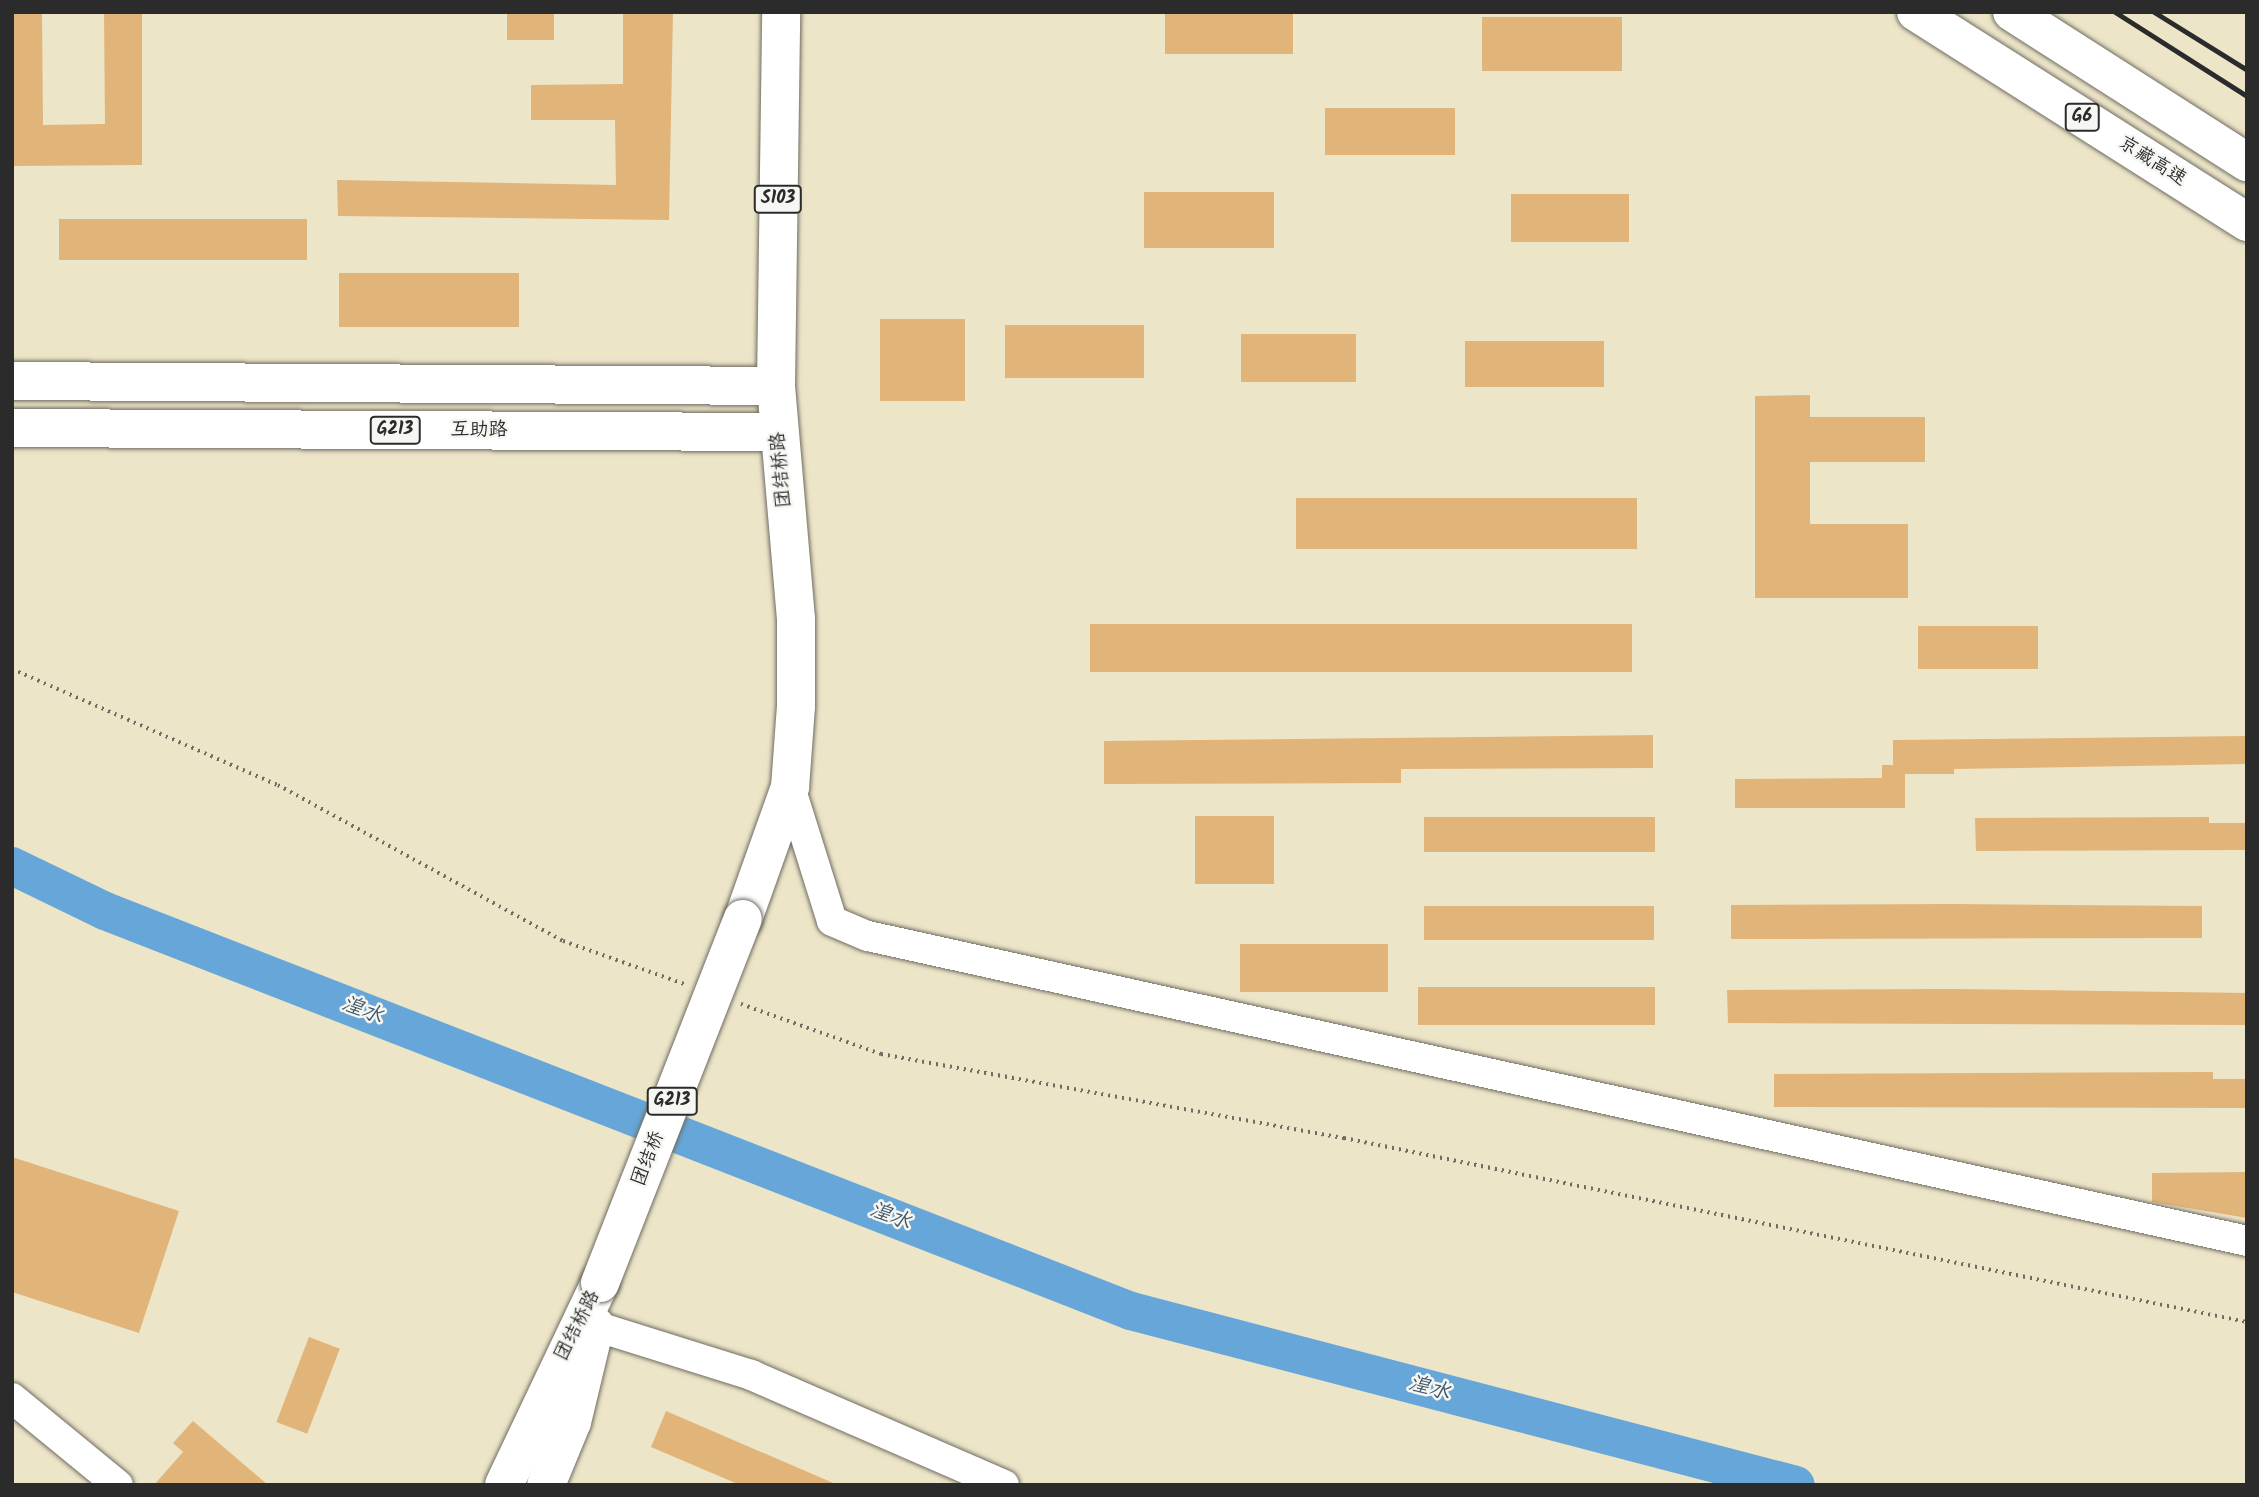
<!DOCTYPE html>
<html>
<head>
<meta charset="utf-8">
<style>
	body { margin:0 }
	#map { position:relative; width:2259px; height:1497px; overflow:hidden; background:#ede5c8; font-family:Kalam,"LXGW WenKai TC",sans-serif }
	div>[style] { position:absolute }
	.river>* { height:38px; margin:-19px; padding:0 19px; transform-origin:19px; border-radius:19px; background:#66a6d9 }
	.building>* { inset:0; background:#e1b479; transform-origin:0 0 }
	.path>* { height:3.5px; margin-top:-1.75px; transform-origin:0; background:repeating-linear-gradient(90deg,#6f6c62 0 2px,transparent 0 7px) }
	.roads { filter:drop-shadow(0 0 2px #6f6c62) drop-shadow(0 0 2px #6f6c62) }
	.minor>* { height:30px; margin:-15px; padding:0 15px; transform-origin:15px; border-radius:15px; background:#fff }
	.major>* { height:38px; margin:-19px; padding:0 19px; transform-origin:19px; border-radius:19px; background:#fff }
	.highway>* { height:38px; margin:-19px; padding:0 19px; transform-origin:19px; border-radius:19px; background:#fff }
	.rail>* { height:5px; margin:-2.5px; padding:0 2.5px; transform-origin:2.5px; border-radius:2.5px; background:#2b2b2b }
	.bridges { filter:drop-shadow(0 0 2px #6f6c62) drop-shadow(0 0 2px #6f6c62) }
	.highway-bridge>* { height:38px; margin:-19px; padding:0 19px; transform-origin:19px; border-radius:19px; background:#fff }
	span { translate:-50% -50%; white-space:nowrap; text-align:center; line-height:1.15; -webkit-text-stroke:5px #f6f6f2; paint-order:stroke }
	.shield-label span { padding:2px 5px; background:#f6f6f2; border:2px solid; border-radius:5px; -webkit-text-stroke-width:0 }
	.shield-label { font-size:18px; color:#2b2b2b; font-weight:700 }
	.street-label { font-size:19px; color:#2b2b2b }
	.water-label { font-size:21px; color:#405668; font-style:italic }
	.frame { position:absolute; inset:0; border:14px solid #2b2b2b; pointer-events:none }
</style>
</head>
<body>
<div id="map">
	<div class="river">
		<i style="left:12px;top:866px;width:103px;rotate:25.8deg"></i>
		<i style="left:105px;top:911px;width:1101px;rotate:21.3deg"></i>
		<i style="left:1131px;top:1311px;width:687px;rotate:14.66deg"></i>
	</div>
	<div class="building">
		<i style="clip-path:polygon(12px 12px,42px 12px,43px 125px,105px 124px,104px 12px,142px 12px,142px 165px,12px 166px)"></i>
		<i style="left:507px;top:12px;width:47px;height:28px"></i>
		<i style="clip-path:polygon(623px 12px,673px 12px,669px 220px,338px 216px,337px 180px,616px 185px,615px 120px,531px 120px,531px 85px,623px 84px)"></i>
		<i style="left:1165px;top:12px;width:128px;height:42px"></i>
		<i style="left:1482px;top:17px;width:140px;height:54px"></i>
		<i style="left:1455px;top:108px;width:47px;height:130px;rotate:90deg"></i>
		<i style="left:1274px;top:192px;width:56px;height:130px;rotate:90deg"></i>
		<i style="left:1511px;top:194px;width:118px;height:48px"></i>
		<i style="left:307px;top:219px;width:41px;height:248px;rotate:90deg"></i>
		<i style="left:519px;top:273px;width:54px;height:180px;rotate:90deg"></i>
		<i style="left:880px;top:319px;width:85px;height:82px"></i>
		<i style="left:1144px;top:325px;width:53px;height:139px;rotate:90deg"></i>
		<i style="left:1356px;top:334px;width:48px;height:115px;rotate:90deg"></i>
		<i style="left:1465px;top:341px;width:139px;height:46px"></i>
		<i style="clip-path:polygon(1810px 395px,1810px 417px,1925px 417px,1925px 462px,1810px 462px,1810px 524px,1908px 524px,1908px 598px,1755px 598px,1755px 396px)"></i>
		<i style="left:1296px;top:498px;width:341px;height:51px"></i>
		<i style="left:1632px;top:624px;width:48px;height:542px;rotate:90deg"></i>
		<i style="left:1918px;top:626px;width:120px;height:43px"></i>
		<i style="clip-path:polygon(1653px 735px,1653px 768px,1401px 769px,1401px 783px,1104px 784px,1104px 741px)"></i>
		<i style="clip-path:polygon(2247px 736px,2247px 764px,1954px 769px,1954px 774px,1905px 774px,1905px 808px,1735px 808px,1735px 779px,1882px 778px,1882px 765px,1893px 765px,1893px 740px)"></i>
		<i style="left:1195px;top:816px;width:79px;height:68px"></i>
		<i style="left:1655px;top:817px;width:35px;height:231px;rotate:90deg"></i>
		<i style="clip-path:polygon(2209px 817px,2209px 823px,2247px 823px,2247px 850px,1976px 851px,1975px 818px)"></i>
		<i style="clip-path:polygon(1954px 904px,2202px 906px,2202px 938px,1731px 939px,1731px 905px)"></i>
		<i style="left:1424px;top:906px;width:230px;height:34px"></i>
		<i style="left:1240px;top:944px;width:148px;height:48px"></i>
		<i style="left:1655px;top:987px;width:38px;height:237px;rotate:90deg"></i>
		<i style="clip-path:polygon(1952px 989px,2247px 993px,2247px 1025px,1728px 1023px,1727px 990px)"></i>
		<i style="clip-path:polygon(2213px 1072px,2213px 1079px,2247px 1079px,2247px 1108px,1774px 1107px,1774px 1074px)"></i>
		<i style="clip-path:polygon(12px 1157px,179px 1211px,139px 1333px,12px 1292px)"></i>
		<i style="clip-path:polygon(2247px 1172px,2247px 1218px,2152px 1202px,2152px 1173px)"></i>
		<i style="left:309px;top:1337px;width:33px;height:91px;rotate:21deg"></i>
		<i style="clip-path:polygon(666px 1411px,838px 1485px,740px 1485px,651px 1447px)"></i>
		<i style="clip-path:polygon(193px 1421px,268px 1485px,154px 1485px,183px 1452px,173px 1443px)"></i>
	</div>
	<div class="path">
		<i style="left:12px;top:669px;width:290px;rotate:23.6deg"></i>
		<i style="left:278px;top:785px;width:325px;rotate:28.7deg"></i>
		<i style="left:563px;top:941px;width:132px;rotate:19.5deg"></i>
		<i style="left:741px;top:1004px;width:149px;rotate:19.7deg"></i>
		<i style="left:881px;top:1054px;width:471px;rotate:10.3deg"></i>
		<i style="left:1344px;top:1138px;width:922px;rotate:11.52deg"></i>
	</div>
	<div class="roads">
		<div class="minor">
			<i style="left:790px;top:787px;width:140px;rotate:72.6deg"></i>
			<i style="left:832px;top:921px;width:39px;rotate:23deg"></i>
			<i style="left:868px;top:936px;width:1412px;rotate:12.47deg"></i>
			<i style="left:595px;top:1326px;width:164px;rotate:17.4deg"></i>
			<i style="left:751px;top:1375px;width:276px;rotate:23.5deg"></i>
			<i style="left:12px;top:1398px;width:137px;rotate:39.4deg"></i>
		</div>
		<div class="major">
			<i style="left:776px;top:386px;width:374px;rotate:-89.2deg"></i>
		</div>
		<div class="highway">
			<i style="left:1916px;top:12px;width:392px;rotate:32.4deg"></i>
			<i style="left:2012px;top:12px;width:279px;rotate:32.6deg"></i>
			<i style="left:12px;top:381px;width:764px;rotate:0.37deg"></i>
			<i style="left:776px;top:386px;width:234px;rotate:85.1deg"></i>
			<i style="left:796px;top:619px;width:87px;rotate:90deg"></i>
			<i style="left:796px;top:706px;width:81px;rotate:94.2deg"></i>
			<i style="left:790px;top:787px;width:140px;rotate:109.6deg"></i>
			<i style="left:12px;top:428px;width:766px;rotate:0.3deg"></i>
			<i style="left:504px;top:1485px;width:224px;rotate:-64.6deg"></i>
			<i style="left:546px;top:1485px;width:68px;rotate:-67.6deg"></i>
			<i style="left:572px;top:1422px;width:99px;rotate:-76.5deg"></i>
		</div>
	</div>
	<div class="rail">
		<i style="left:2115px;top:12px;width:156px;rotate:32.5deg"></i>
		<i style="left:2154px;top:12px;width:110px;rotate:31.9deg"></i>
	</div>
	<div class="bridges">
		<div class="highway-bridge">
			<i style="left:600px;top:1283px;width:391px;rotate:-68.6deg"></i>
		</div>
	</div>
	<div class="shield-label">
		<span style="left:2082px;top:117px">G6</span>
		<span style="left:778px;top:199px">S103</span>
		<span style="left:395px;top:430px">G213</span>
		<span style="left:672px;top:1101px">G213</span>
	</div>
	<div class="street-label">
		<span style="left:2152px;top:162px;rotate:32deg">京藏高速</span>
		<span style="left:479px;top:431px">互助路</span>
		<span style="left:782px;top:470px;rotate:-95deg">团结桥路</span>
		<span style="left:649px;top:1159px;rotate:-69deg">团结桥</span>
		<span style="left:578px;top:1326px;rotate:-63deg">团结桥路</span>
	</div>
	<div class="water-label">
		<span style="left:362px;top:1011px;rotate:21deg">湟水</span>
		<span style="left:890px;top:1217px;rotate:21deg">湟水</span>
		<span style="left:1429px;top:1389px;rotate:15deg">湟水</span>
	</div>
	<div class="frame"></div>
</div>
</body>
</html>
